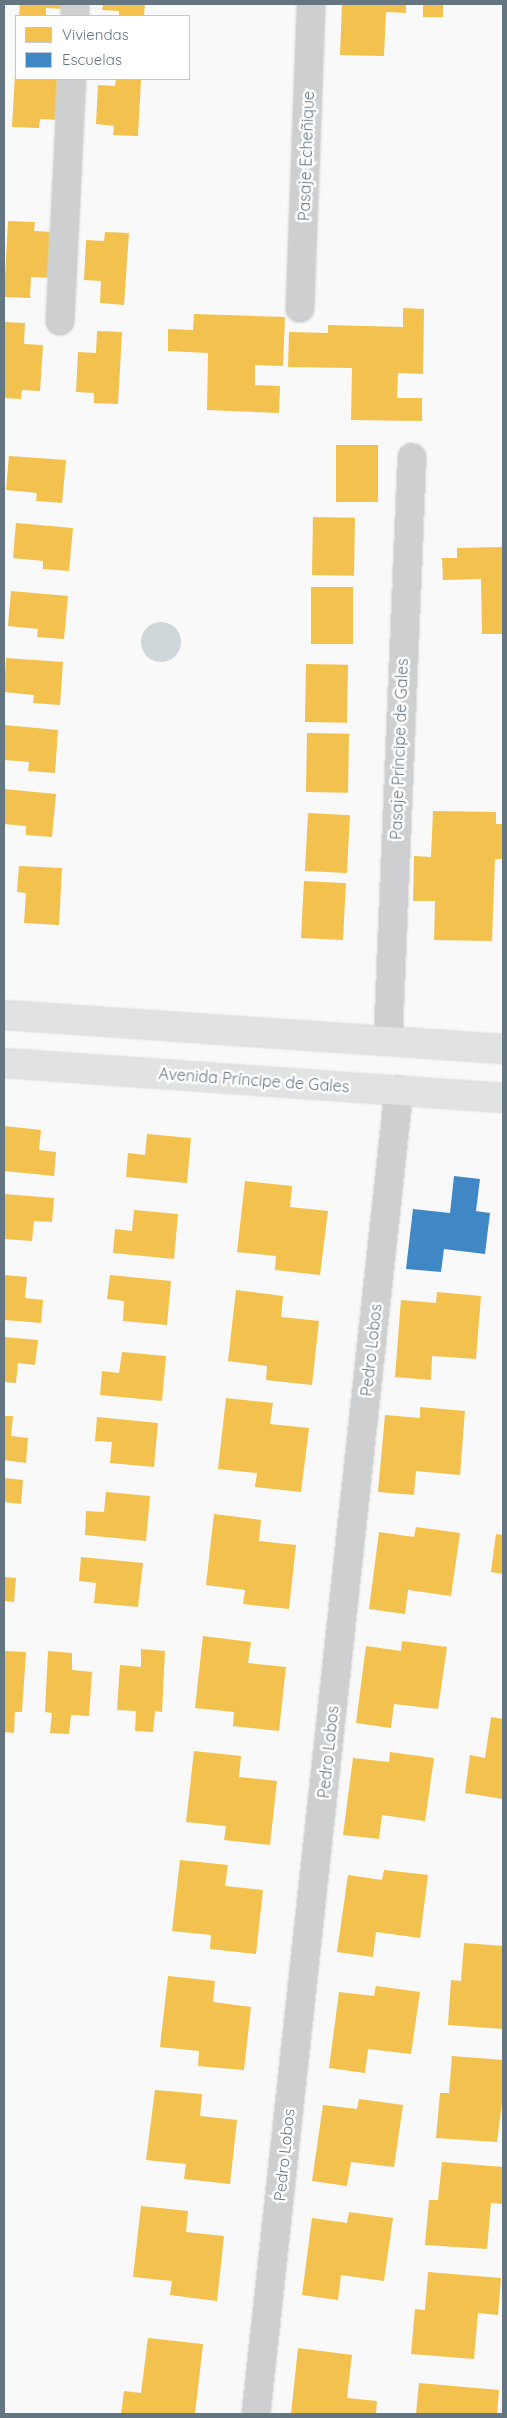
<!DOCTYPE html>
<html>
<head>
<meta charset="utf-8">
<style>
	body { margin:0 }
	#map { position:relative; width:507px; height:2418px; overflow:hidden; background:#f9f9f9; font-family:Quicksand,sans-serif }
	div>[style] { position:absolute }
	.water>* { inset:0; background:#ced6d9 }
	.round { border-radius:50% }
	.homes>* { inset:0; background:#f2c14e; transform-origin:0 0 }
	.schools>* { inset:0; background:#3f88c5 }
	.roads { filter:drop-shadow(0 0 1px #d5d6d7) drop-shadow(0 0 1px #d5d6d7) }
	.minor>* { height:28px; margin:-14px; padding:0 14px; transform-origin:14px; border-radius:14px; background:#cecfd0 }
	.major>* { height:28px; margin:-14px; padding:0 14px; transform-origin:14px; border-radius:14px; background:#e1e2e2 }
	span { translate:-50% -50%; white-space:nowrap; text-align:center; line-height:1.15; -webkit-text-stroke:5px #fff; paint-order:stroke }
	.street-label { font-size:16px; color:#657683 }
	.frame { position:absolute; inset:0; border:5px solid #657683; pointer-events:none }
	.legend { position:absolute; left:15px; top:15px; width:175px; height:65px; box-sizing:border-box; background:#fff; border:1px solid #c1c8cd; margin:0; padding:6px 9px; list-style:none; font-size:15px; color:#657683 }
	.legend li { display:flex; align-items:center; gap:10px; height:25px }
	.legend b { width:25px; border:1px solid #c1c8cd }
</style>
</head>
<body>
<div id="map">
	<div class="water">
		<i class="round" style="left:141px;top:622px;width:40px;height:40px"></i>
	</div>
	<div class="homes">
		<i style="clip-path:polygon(20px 4px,66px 4px,66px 9px,46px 8px,46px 16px,19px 16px)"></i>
		<i style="clip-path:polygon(103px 4px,145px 4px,144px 16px,119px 16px,119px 11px,102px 10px)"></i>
		<i style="clip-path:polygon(342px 4px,406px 4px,406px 13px,386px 12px,384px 56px,340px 55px)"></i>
		<i style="left:423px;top:4px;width:20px;height:13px"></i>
		<i style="clip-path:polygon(15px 74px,16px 79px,61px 79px,58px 120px,40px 119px,39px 128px,12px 127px)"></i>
		<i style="clip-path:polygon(116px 79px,141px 79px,138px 136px,113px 135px,114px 126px,96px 124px,98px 85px,115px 86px)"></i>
		<i style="clip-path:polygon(8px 221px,35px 222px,34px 231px,53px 232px,51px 278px,31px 277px,30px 298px,4px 297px)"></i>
		<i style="clip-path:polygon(105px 232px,129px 233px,124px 305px,100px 303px,101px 281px,84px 280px,86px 240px,104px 241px)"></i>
		<i style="clip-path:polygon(403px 308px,424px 309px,423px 374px,398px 373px,397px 398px,422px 398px,422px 421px,351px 420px,352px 368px,288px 367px,289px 332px,328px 333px,328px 325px,403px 327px)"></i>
		<i style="clip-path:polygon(194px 314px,285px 317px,283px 366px,255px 365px,255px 385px,280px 386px,279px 413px,207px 410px,208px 353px,168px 351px,168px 329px,193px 330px)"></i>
		<i style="clip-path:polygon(4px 322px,25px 323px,24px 344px,43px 345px,40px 391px,22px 390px,21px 399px,4px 398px)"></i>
		<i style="clip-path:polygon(97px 331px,122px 332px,118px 404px,94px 403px,94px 393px,76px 392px,78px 352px,96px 353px)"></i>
		<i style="left:336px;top:445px;width:42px;height:57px"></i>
		<i style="clip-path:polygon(9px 456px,66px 460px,62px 503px,36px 501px,37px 493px,6px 490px)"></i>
		<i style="left:313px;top:517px;width:42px;height:58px;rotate:1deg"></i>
		<i style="clip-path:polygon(16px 523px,73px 528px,69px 571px,43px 569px,43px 561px,13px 558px)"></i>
		<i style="clip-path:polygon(503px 547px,503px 634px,482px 634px,481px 579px,443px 580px,442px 558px,457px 558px,457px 548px)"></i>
		<i style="left:311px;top:587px;width:42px;height:57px"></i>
		<i style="clip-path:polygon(11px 591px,68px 596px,64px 639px,37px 637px,38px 629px,8px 626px)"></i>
		<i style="clip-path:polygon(6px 658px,63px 662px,60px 705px,33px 703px,34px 695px,4px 692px)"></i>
		<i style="left:306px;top:664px;width:42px;height:58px;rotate:1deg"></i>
		<i style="clip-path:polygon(4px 725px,58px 730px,55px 773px,28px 771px,29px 762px,4px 760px)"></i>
		<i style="left:307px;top:733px;width:42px;height:59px;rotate:1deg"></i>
		<i style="clip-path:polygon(4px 789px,56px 794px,52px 837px,26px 835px,26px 826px,4px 824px)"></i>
		<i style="clip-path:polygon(433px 811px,496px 812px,496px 824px,503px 824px,503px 859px,495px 859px,492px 941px,434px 940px,435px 901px,413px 901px,414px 856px,431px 857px)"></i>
		<i style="left:308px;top:813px;width:42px;height:58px;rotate:3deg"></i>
		<i style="clip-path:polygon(19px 866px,62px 868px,59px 925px,24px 923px,26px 893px,17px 892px)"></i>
		<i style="left:304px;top:881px;width:42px;height:57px;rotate:3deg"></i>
		<i style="clip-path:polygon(4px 1126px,41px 1130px,39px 1150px,56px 1152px,54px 1176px,4px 1171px)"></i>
		<i style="clip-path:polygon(147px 1134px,191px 1138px,187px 1183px,126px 1177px,128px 1153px,145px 1155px)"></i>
		<i style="clip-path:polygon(245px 1181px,292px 1186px,290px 1207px,328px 1211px,320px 1275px,275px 1270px,276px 1256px,237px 1252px)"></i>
		<i style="clip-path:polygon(4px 1194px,54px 1198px,52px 1222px,34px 1221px,32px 1241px,4px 1239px)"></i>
		<i style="clip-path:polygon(134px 1210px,178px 1214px,174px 1259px,113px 1253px,115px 1229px,132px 1231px)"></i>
		<i style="clip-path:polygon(4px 1275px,27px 1277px,25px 1298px,43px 1300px,41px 1323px,4px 1320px)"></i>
		<i style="clip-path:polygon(110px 1275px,171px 1281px,167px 1325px,123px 1321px,124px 1301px,107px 1299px)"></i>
		<i style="clip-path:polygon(236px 1290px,283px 1296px,281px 1317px,319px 1321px,312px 1385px,266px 1380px,267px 1366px,228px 1361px)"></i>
		<i style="clip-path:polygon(437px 1292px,481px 1296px,476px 1359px,432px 1356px,431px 1380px,395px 1377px,401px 1300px,436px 1303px)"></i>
		<i style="clip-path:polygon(4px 1337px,38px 1340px,35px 1365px,18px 1363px,16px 1383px,4px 1382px)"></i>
		<i style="clip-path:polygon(122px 1352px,166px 1356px,162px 1401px,100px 1395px,102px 1371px,119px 1373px)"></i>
		<i style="clip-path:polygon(226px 1398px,273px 1403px,270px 1424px,309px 1428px,301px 1492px,255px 1487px,257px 1473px,218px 1469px)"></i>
		<i style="clip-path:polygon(420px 1407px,465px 1411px,460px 1475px,416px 1471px,414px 1495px,378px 1492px,385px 1415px,420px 1418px)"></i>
		<i style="clip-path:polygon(4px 1416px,13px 1416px,11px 1436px,28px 1438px,26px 1463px,4px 1460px)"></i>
		<i style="clip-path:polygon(97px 1417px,158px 1423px,154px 1467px,110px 1463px,112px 1442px,95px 1441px)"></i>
		<i style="clip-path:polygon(4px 1478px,23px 1480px,21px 1504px,4px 1502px)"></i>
		<i style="clip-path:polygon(106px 1492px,150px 1496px,146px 1541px,85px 1535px,86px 1511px,104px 1512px)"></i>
		<i style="clip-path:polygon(214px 1514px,261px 1520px,259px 1541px,296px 1545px,289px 1609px,243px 1604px,245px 1590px,206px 1585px)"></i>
		<i style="clip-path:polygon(416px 1527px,460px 1533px,451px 1596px,408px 1590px,405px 1614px,369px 1609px,379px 1532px,414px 1537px)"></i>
		<i style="clip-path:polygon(496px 1534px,503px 1535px,503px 1574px,491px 1572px)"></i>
		<i style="clip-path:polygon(81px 1557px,143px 1563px,138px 1607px,94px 1603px,96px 1583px,79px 1581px)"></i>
		<i style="clip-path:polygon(4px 1577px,16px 1578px,14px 1602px,4px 1601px)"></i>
		<i style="clip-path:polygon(203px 1636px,251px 1642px,248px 1663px,286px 1667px,279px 1731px,233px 1726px,234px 1712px,195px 1708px)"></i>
		<i style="clip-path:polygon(402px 1641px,447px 1647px,438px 1709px,394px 1704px,391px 1728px,356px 1723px,366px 1646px,401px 1651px)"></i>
		<i style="clip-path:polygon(141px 1649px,165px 1651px,162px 1712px,155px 1711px,153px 1732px,135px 1731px,136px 1711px,117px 1710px,120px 1665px,141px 1667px)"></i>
		<i style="clip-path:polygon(4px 1651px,26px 1652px,22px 1712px,15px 1712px,14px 1733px,4px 1732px)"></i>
		<i style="clip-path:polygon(48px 1651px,72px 1653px,72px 1670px,92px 1672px,89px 1716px,71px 1715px,69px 1734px,50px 1733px,52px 1713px,45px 1712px)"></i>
		<i style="clip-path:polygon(491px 1717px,503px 1719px,503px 1799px,465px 1793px,470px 1755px,485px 1758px)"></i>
		<i style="clip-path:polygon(194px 1751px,241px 1756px,239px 1777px,277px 1781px,270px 1845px,224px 1840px,226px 1826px,186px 1822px)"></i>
		<i style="clip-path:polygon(390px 1752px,434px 1758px,425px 1821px,382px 1815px,379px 1839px,343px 1835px,353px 1758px,389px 1762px)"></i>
		<i style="clip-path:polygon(180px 1860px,228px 1865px,225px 1886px,263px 1890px,256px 1954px,210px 1949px,211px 1935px,172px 1931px)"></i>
		<i style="clip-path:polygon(384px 1870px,428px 1875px,420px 1938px,376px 1932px,373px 1957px,337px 1952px,348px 1875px,382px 1880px)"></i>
		<i style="clip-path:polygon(464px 1943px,503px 1946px,503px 2029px,448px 2025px,451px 1980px,461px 1981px)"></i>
		<i style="clip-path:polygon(168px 1976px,215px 1981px,213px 2002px,251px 2007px,244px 2070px,198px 2066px,199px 2051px,160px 2047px)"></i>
		<i style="clip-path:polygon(376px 1986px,420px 1992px,411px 2054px,368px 2049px,365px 2073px,329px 2068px,339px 1992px,374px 1996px)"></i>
		<i style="clip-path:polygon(452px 2056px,503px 2060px,503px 2096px,497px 2142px,436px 2138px,440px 2093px,449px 2093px)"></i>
		<i style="clip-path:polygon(155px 2090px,202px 2094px,200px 2116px,237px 2120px,230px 2184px,184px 2179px,186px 2164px,146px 2160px)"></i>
		<i style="clip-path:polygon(359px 2099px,403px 2105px,394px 2167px,351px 2162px,347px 2186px,312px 2181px,323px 2105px,357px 2109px)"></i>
		<i style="clip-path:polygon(442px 2162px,503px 2167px,503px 2204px,491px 2203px,487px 2249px,425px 2245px,429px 2200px,438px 2200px)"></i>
		<i style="clip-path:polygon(141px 2206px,188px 2211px,186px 2232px,224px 2236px,217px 2301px,170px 2295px,172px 2281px,133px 2277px)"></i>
		<i style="clip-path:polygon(349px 2212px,393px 2218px,384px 2281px,341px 2275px,338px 2300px,302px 2295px,312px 2218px,347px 2223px)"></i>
		<i style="clip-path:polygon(428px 2272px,501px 2278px,498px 2315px,478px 2313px,474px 2359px,411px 2354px,415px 2309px,425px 2310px)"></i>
		<i style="clip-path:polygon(148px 2338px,203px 2344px,195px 2414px,121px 2414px,124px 2391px,141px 2393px)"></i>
		<i style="clip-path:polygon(298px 2348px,352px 2355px,347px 2398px,377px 2401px,376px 2414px,291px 2414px)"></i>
		<i style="clip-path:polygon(419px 2383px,499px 2390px,497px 2414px,416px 2414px)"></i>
	</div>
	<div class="schools">
		<i style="clip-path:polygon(454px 1176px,480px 1179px,476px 1211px,490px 1213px,485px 1254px,444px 1249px,441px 1272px,406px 1269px,413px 1209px,450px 1213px)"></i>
	</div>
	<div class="roads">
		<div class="minor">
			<i style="left:75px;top:16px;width:12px;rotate:-90deg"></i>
			<i style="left:300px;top:308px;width:304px;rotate:-87.9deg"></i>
			<i style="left:60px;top:321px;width:242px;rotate:-87.2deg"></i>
			<i style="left:388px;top:1041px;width:584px;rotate:-87.65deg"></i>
			<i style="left:256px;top:2414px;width:1332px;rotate:-83.84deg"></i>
		</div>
		<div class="major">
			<i style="left:4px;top:1015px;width:500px;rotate:3.9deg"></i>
			<i style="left:4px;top:1063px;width:500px;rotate:4.01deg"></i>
		</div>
	</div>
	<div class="street-label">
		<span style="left:306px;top:156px;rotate:-88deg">Pasaje Echeñique</span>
		<span style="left:399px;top:749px;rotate:-88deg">Pasaje Príncipe de Gales</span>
		<span style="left:254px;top:1080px;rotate:4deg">Avenida Príncipe de Gales</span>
		<span style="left:371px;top:1350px;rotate:-84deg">Pedro Lobos</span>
		<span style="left:328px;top:1752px;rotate:-84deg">Pedro Lobos</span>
		<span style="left:284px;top:2155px;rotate:-84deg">Pedro Lobos</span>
	</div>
	<div class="frame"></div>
	<ul class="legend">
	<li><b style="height:14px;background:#f2c14e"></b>Viviendas</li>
	<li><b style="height:14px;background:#3f88c5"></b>Escuelas</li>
	</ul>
</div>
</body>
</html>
